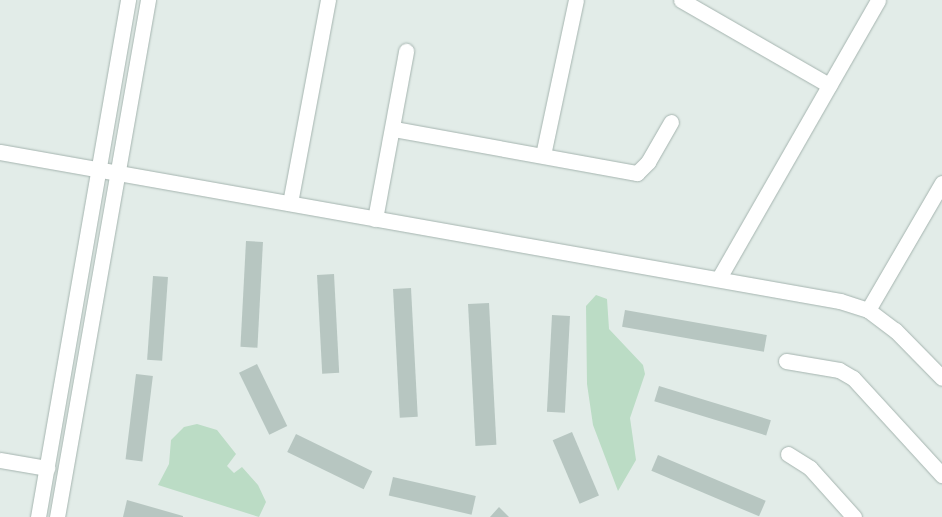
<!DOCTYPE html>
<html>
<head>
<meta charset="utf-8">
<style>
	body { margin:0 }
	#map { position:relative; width:942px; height:517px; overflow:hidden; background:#e2ece8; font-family:"Golos Text",sans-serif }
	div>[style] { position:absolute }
	.green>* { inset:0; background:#bbdcc5 }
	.building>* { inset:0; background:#b7c6c1; transform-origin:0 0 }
	.roads { filter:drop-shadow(0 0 1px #a5b4af) drop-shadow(0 0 1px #a5b4af) }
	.minor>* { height:15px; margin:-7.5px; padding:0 7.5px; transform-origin:7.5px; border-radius:7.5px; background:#fff }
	span { translate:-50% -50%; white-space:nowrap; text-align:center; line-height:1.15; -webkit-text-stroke:4.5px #f2f8f5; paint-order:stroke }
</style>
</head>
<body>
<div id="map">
	<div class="green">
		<i style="clip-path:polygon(596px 295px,607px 299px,609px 329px,643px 365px,645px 374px,630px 418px,636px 460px,618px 491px,593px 425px,587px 384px,586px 306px)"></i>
		<i style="clip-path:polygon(197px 424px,217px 430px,236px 454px,227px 466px,234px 473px,242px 467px,258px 485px,266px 502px,259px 517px,158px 485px,169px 464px,171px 440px,184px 427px)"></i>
	</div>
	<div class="building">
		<i style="left:246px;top:241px;width:17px;height:106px;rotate:3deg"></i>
		<i style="left:334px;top:274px;width:99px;height:17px;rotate:87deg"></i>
		<i style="left:153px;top:276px;width:15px;height:84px;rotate:4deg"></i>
		<i style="left:411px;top:288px;width:129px;height:18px;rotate:87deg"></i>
		<i style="left:489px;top:303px;width:142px;height:21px;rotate:87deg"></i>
		<i style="left:625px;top:310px;width:144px;height:17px;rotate:10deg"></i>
		<i style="left:552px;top:315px;width:18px;height:97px;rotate:3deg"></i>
		<i style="left:257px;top:364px;width:69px;height:20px;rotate:64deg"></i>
		<i style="left:136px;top:374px;width:17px;height:86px;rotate:7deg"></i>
		<i style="left:659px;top:386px;width:117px;height:16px;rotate:17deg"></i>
		<i style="left:572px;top:432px;width:69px;height:21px;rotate:67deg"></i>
		<i style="left:296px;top:434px;width:85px;height:20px;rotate:26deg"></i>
		<i style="left:658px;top:455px;width:117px;height:17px;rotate:23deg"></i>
		<i style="left:393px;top:477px;width:85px;height:19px;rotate:13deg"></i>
		<i style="clip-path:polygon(127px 500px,183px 516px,183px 517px,123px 517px)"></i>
		<i style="clip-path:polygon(499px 507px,509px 517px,490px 517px)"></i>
	</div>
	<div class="roads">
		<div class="minor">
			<i style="left:681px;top:0;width:171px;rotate:29.9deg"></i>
			<i style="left:394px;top:129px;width:247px;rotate:10.3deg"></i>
			<i style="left:637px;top:173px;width:16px;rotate:-45deg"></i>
			<i style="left:648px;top:162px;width:46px;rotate:-60.1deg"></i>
			<i style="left:0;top:152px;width:853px;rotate:10.06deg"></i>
			<i style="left:840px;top:301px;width:29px;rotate:18deg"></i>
			<i style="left:868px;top:310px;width:34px;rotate:37deg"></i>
			<i style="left:895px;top:330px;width:67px;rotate:45.6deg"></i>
			<i style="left:543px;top:155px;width:158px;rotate:-78deg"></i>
			<i style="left:290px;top:203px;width:207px;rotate:-79.4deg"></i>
			<i style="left:375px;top:219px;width:171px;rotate:-79.5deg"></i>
			<i style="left:719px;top:278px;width:320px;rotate:-60.2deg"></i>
			<i style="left:868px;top:310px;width:147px;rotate:-59.8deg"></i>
			<i style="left:786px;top:361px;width:54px;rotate:9.6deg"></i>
			<i style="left:839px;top:370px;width:16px;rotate:30deg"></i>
			<i style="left:853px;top:378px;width:132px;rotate:47.5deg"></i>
			<i style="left:788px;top:454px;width:26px;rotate:32deg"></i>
			<i style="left:810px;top:468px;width:66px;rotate:48.1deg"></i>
			<i style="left:0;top:460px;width:48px;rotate:9.7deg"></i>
			<i style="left:38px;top:517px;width:525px;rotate:-80.12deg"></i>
			<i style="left:57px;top:517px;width:525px;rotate:-80.02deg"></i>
		</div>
	</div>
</div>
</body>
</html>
